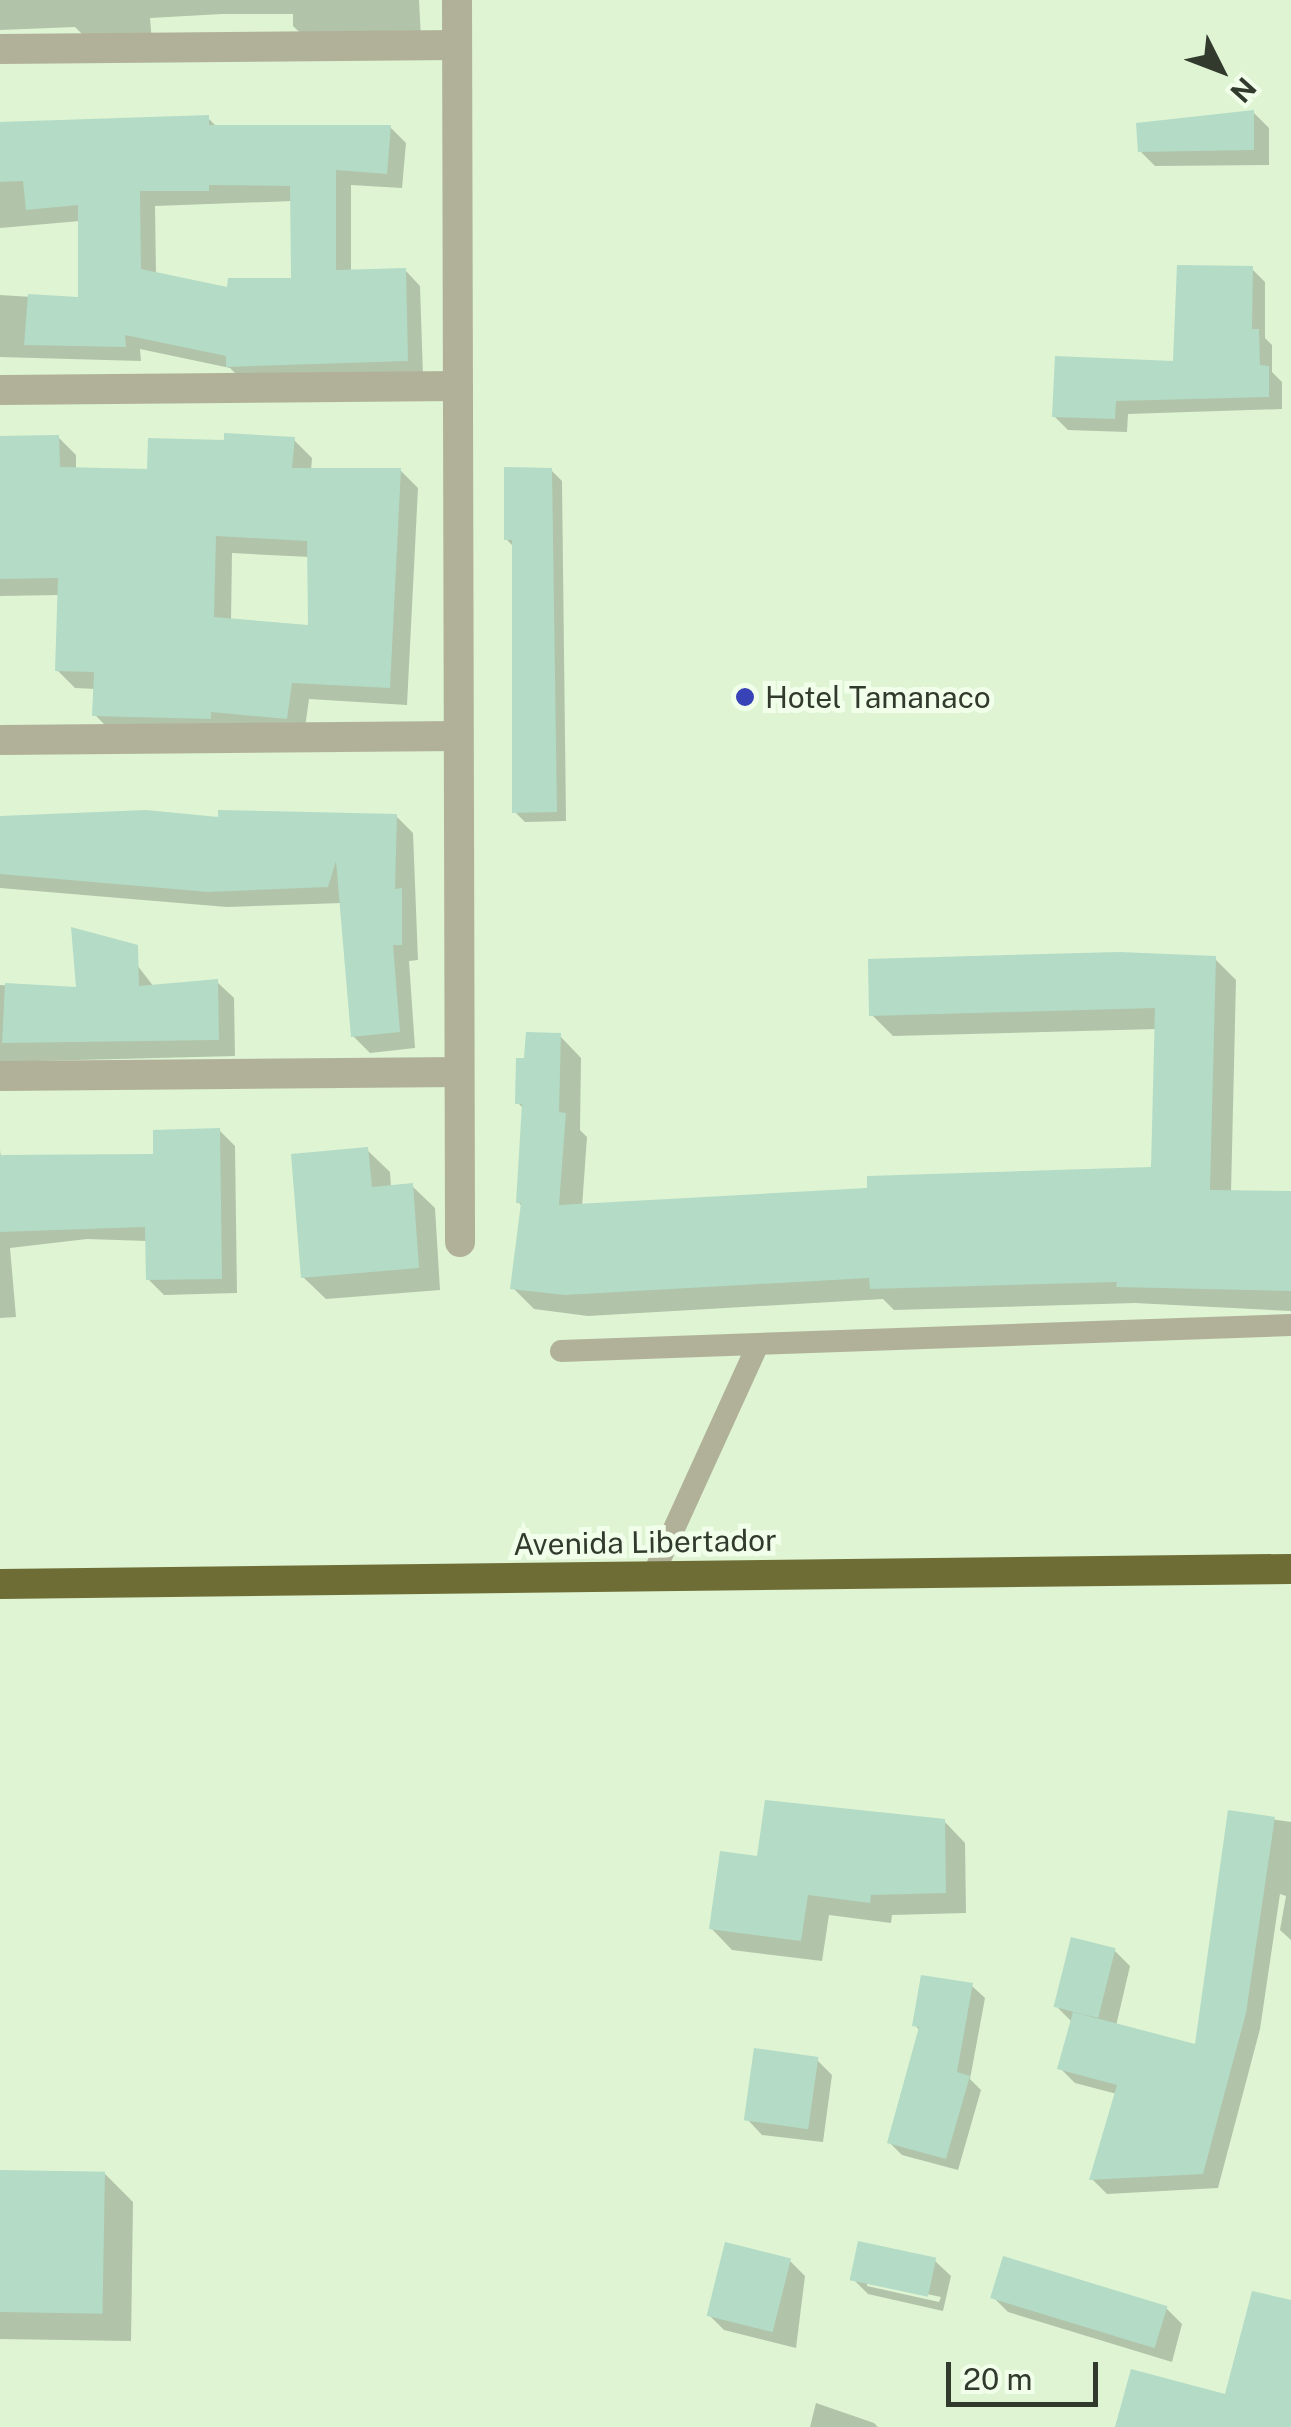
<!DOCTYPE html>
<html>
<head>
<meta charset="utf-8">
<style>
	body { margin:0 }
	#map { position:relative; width:1291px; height:2427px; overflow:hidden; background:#def4d3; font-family:"Public Sans",sans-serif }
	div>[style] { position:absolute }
	.shadow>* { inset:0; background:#0003 }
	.building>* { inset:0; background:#b3dbc6; transform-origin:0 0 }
	.lane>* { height:22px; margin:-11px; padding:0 11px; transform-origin:11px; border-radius:11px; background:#b1b199 }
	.street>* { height:30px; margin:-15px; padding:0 15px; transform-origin:15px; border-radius:15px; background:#b1b199 }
	.highway>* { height:30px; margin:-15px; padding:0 15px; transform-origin:15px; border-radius:15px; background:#6e6d36 }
	.dots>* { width:28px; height:28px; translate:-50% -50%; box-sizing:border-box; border:5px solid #f1ffea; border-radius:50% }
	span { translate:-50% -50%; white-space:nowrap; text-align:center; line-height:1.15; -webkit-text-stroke:10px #f1ffea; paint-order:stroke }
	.poi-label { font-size:30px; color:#313a2d }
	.left { translate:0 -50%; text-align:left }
	.street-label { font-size:30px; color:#313a2d }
	.north { position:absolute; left:1171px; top:20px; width:100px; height:100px; -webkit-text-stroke:8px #f1ffea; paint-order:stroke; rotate:132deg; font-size:28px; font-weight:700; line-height:40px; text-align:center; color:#313a2d }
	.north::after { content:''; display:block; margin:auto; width:35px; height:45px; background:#313a2d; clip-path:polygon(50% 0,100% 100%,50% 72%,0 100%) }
	.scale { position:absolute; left:946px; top:2362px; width:152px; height:45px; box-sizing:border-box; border:5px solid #313a2d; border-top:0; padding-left:12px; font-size:30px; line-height:35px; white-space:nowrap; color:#313a2d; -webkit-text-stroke:8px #f1ffea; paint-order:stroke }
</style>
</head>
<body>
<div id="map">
	<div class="shadow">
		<i style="clip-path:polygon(0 0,419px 0,421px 38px,310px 42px,293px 26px,293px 14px,222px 14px,150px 18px,152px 42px,93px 45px,75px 27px,0 30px)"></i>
		<i style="clip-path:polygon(1253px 112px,1269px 128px,1269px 165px,1155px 166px,1140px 151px)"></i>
		<i style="clip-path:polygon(evenodd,208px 118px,218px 128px,390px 127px,406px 143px,402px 188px,351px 185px,351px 272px,405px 270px,420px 286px,423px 376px,244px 382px,230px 368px,140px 349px,141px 361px,0 357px,0 295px,80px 300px,80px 221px,0 228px,0 125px,208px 118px,293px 201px,294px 280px,230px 290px,156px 275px,155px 206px,293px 201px)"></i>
		<i style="clip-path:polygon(1252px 269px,1265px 282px,1265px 338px,1272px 345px,1272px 372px,1282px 382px,1282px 409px,1128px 414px,1127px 432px,1068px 430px,1054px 416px,1175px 364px)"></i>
		<i style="clip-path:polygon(evenodd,58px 437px,76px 455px,76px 470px,150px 471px,294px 440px,312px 458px,311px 470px,400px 470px,418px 488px,407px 705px,309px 699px,304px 735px,113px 733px,95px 715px,96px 689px,75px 688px,57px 670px,60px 595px,0 596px,0 439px,58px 437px,232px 553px,310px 557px,310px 627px,231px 621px,232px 553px)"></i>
		<i style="clip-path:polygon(551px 470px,562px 481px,566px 821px,525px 822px,515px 812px,515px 548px,506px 539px)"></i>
		<i style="clip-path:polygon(396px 816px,413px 833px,418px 960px,409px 961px,415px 1048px,370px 1053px,353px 1036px,342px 903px,227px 907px,0 888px,0 818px)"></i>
		<i style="clip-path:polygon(1214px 958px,1236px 980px,1231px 1193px,1291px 1194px,1291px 1311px,1135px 1303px,894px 1310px,883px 1299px,588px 1316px,534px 1309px,513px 1288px,523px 1207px,518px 1202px,524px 1109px,518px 1103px,527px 1061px,560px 1036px,581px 1058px,580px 1130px,587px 1137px,582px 1207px,1154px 1170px,1157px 1029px,893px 1036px,871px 1014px)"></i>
		<i style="clip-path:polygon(137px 965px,154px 987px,217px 982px,234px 998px,235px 1056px,0 1062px,0 985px,79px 990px)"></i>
		<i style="clip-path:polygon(219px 1130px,235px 1146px,237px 1293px,164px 1295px,148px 1279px,147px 1241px,87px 1239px,10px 1248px,16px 1317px,0 1318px,0 1150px,1px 1158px,156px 1157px)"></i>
		<i style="clip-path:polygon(367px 1150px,390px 1172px,391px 1188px,412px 1186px,435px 1208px,440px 1290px,326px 1299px,303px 1277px)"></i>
		<i style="clip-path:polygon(1230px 1813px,1291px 1822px,1291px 1940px,1280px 1930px,1286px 1896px,1280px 1894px,1260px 2029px,1218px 2188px,1107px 2194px,1092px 2179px,1117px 2094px,1075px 2083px,1060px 2068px,1072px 2022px,1056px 2006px,1115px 1951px,1130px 1966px,1116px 2026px,1197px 2048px)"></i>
		<i style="clip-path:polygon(944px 1821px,965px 1843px,966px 1913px,892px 1915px,891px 1923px,829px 1915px,822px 1961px,732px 1950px,711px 1928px,759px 1859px)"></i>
		<i style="clip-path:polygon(972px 1986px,985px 1998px,970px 2079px,981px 2090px,958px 2170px,902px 2155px,889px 2142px,920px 2031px,915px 2025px)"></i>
		<i style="clip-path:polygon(817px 2060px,832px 2075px,823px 2142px,762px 2135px,747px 2119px)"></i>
		<i style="clip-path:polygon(0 2172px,104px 2173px,133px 2202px,131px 2341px,0 2339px)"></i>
		<i style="clip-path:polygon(790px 2261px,805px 2276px,796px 2348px,724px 2330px,709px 2315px)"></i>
		<i style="clip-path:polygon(evenodd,935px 2261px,951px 2276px,943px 2311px,868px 2294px,853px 2279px,935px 2261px,867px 2281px,941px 2297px,939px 2302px,867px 2286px,867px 2281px)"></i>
		<i style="clip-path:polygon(993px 2297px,1167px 2309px,1182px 2324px,1172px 2362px,1008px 2312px)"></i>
		<i style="clip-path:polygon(816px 2403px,874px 2423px,878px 2427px,810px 2427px)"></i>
	</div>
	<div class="building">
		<i style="clip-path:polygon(1254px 110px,1254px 150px,1138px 152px,1136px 123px)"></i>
		<i style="clip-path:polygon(evenodd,209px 115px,209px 125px,391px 125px,387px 174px,336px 170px,336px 270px,406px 268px,408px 361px,226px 367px,226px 356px,125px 335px,126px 347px,24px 345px,28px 294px,78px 297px,78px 205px,26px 210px,23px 181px,0 182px,0 122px,209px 115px,209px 185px,290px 186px,291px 278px,228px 278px,227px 287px,141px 269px,140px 191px,209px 191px,209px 185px)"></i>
		<i style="clip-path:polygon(1177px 265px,1253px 266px,1252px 329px,1259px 329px,1260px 365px,1269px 366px,1269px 397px,1116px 401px,1115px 419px,1052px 417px,1055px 356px,1173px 361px)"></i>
		<i style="clip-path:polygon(evenodd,224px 433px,295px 437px,292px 468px,401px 468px,390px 688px,292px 683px,287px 719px,211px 712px,211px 719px,92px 716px,94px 672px,55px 671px,58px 578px,0 579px,0 436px,59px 435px,60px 467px,147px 469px,148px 438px,224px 440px,224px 433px,216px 536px,307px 541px,308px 625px,214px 617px,216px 536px)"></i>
		<i style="clip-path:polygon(504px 467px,552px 468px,557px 812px,512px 813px,512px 540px,504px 540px)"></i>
		<i style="clip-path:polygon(146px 810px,218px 817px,218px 810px,397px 814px,395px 889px,402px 888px,402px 945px,393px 945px,400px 1032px,351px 1037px,336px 861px,328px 887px,208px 892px,0 874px,0 816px)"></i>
		<i style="clip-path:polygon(71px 927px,138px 945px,139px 986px,218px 979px,219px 1040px,2px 1043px,5px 983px,76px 987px)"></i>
		<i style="clip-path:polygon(1119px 952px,1216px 956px,1210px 1190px,1291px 1191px,1291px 1291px,1116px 1287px,1117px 1282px,870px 1289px,869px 1278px,565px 1295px,510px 1289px,521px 1203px,516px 1203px,522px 1104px,515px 1104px,516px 1058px,524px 1058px,526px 1032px,561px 1033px,559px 1112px,566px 1113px,559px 1205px,867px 1188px,867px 1176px,1151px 1167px,1155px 1008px,869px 1016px,868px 959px)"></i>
		<i style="clip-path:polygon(220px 1128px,222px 1279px,146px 1280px,145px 1227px,0 1232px,0 1155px,153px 1154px,153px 1130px)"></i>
		<i style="clip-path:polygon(368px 1147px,372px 1187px,413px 1183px,419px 1268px,301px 1278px,291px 1154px)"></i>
		<i style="clip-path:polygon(765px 1800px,945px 1819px,946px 1893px,871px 1895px,870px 1903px,808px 1895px,801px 1941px,709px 1929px,720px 1851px,757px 1856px)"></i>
		<i style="clip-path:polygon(1228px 1810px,1275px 1817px,1246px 2013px,1203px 2174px,1089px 2180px,1117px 2085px,1057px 2069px,1073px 2012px,1195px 2044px)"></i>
		<i style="left:1071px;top:1937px;width:46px;height:72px;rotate:14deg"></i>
		<i style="clip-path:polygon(921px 1975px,973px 1983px,957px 2072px,970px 2076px,946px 2159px,887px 2143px,919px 2027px,912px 2026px)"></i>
		<i style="left:754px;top:2048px;width:65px;height:73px;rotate:8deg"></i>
		<i style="left:0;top:2170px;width:105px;height:142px;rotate:1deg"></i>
		<i style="left:858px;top:2241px;width:80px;height:40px;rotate:12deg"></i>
		<i style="left:725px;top:2242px;width:68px;height:76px;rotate:14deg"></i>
		<i style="left:1003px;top:2256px;width:172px;height:44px;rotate:17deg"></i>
		<i style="clip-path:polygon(1252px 2291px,1291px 2300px,1291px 2427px,1115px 2427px,1131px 2369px,1225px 2394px)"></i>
	</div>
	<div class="lane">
		<i style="left:561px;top:1351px;width:730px;rotate:-2.04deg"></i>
		<i style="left:652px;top:1577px;width:256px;rotate:-65.5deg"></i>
	</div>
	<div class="street">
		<i style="left:457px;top:0;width:1242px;rotate:89.86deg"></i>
		<i style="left:0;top:49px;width:457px;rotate:-0.5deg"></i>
		<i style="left:0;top:390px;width:458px;rotate:-0.5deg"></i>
		<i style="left:0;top:740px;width:458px;rotate:-0.5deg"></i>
		<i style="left:0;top:1076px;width:459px;rotate:-0.5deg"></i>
	</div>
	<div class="highway">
		<i style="left:0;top:1584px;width:1291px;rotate:-0.67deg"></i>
	</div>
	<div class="dots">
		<i style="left:745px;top:697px;background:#3843b7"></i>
	</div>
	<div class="poi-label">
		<span class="left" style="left:765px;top:697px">Hotel Tamanaco</span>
	</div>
	<div class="street-label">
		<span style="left:645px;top:1542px;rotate:-1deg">Avenida Libertador</span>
	</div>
	<div class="north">N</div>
	<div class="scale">20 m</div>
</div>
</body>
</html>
